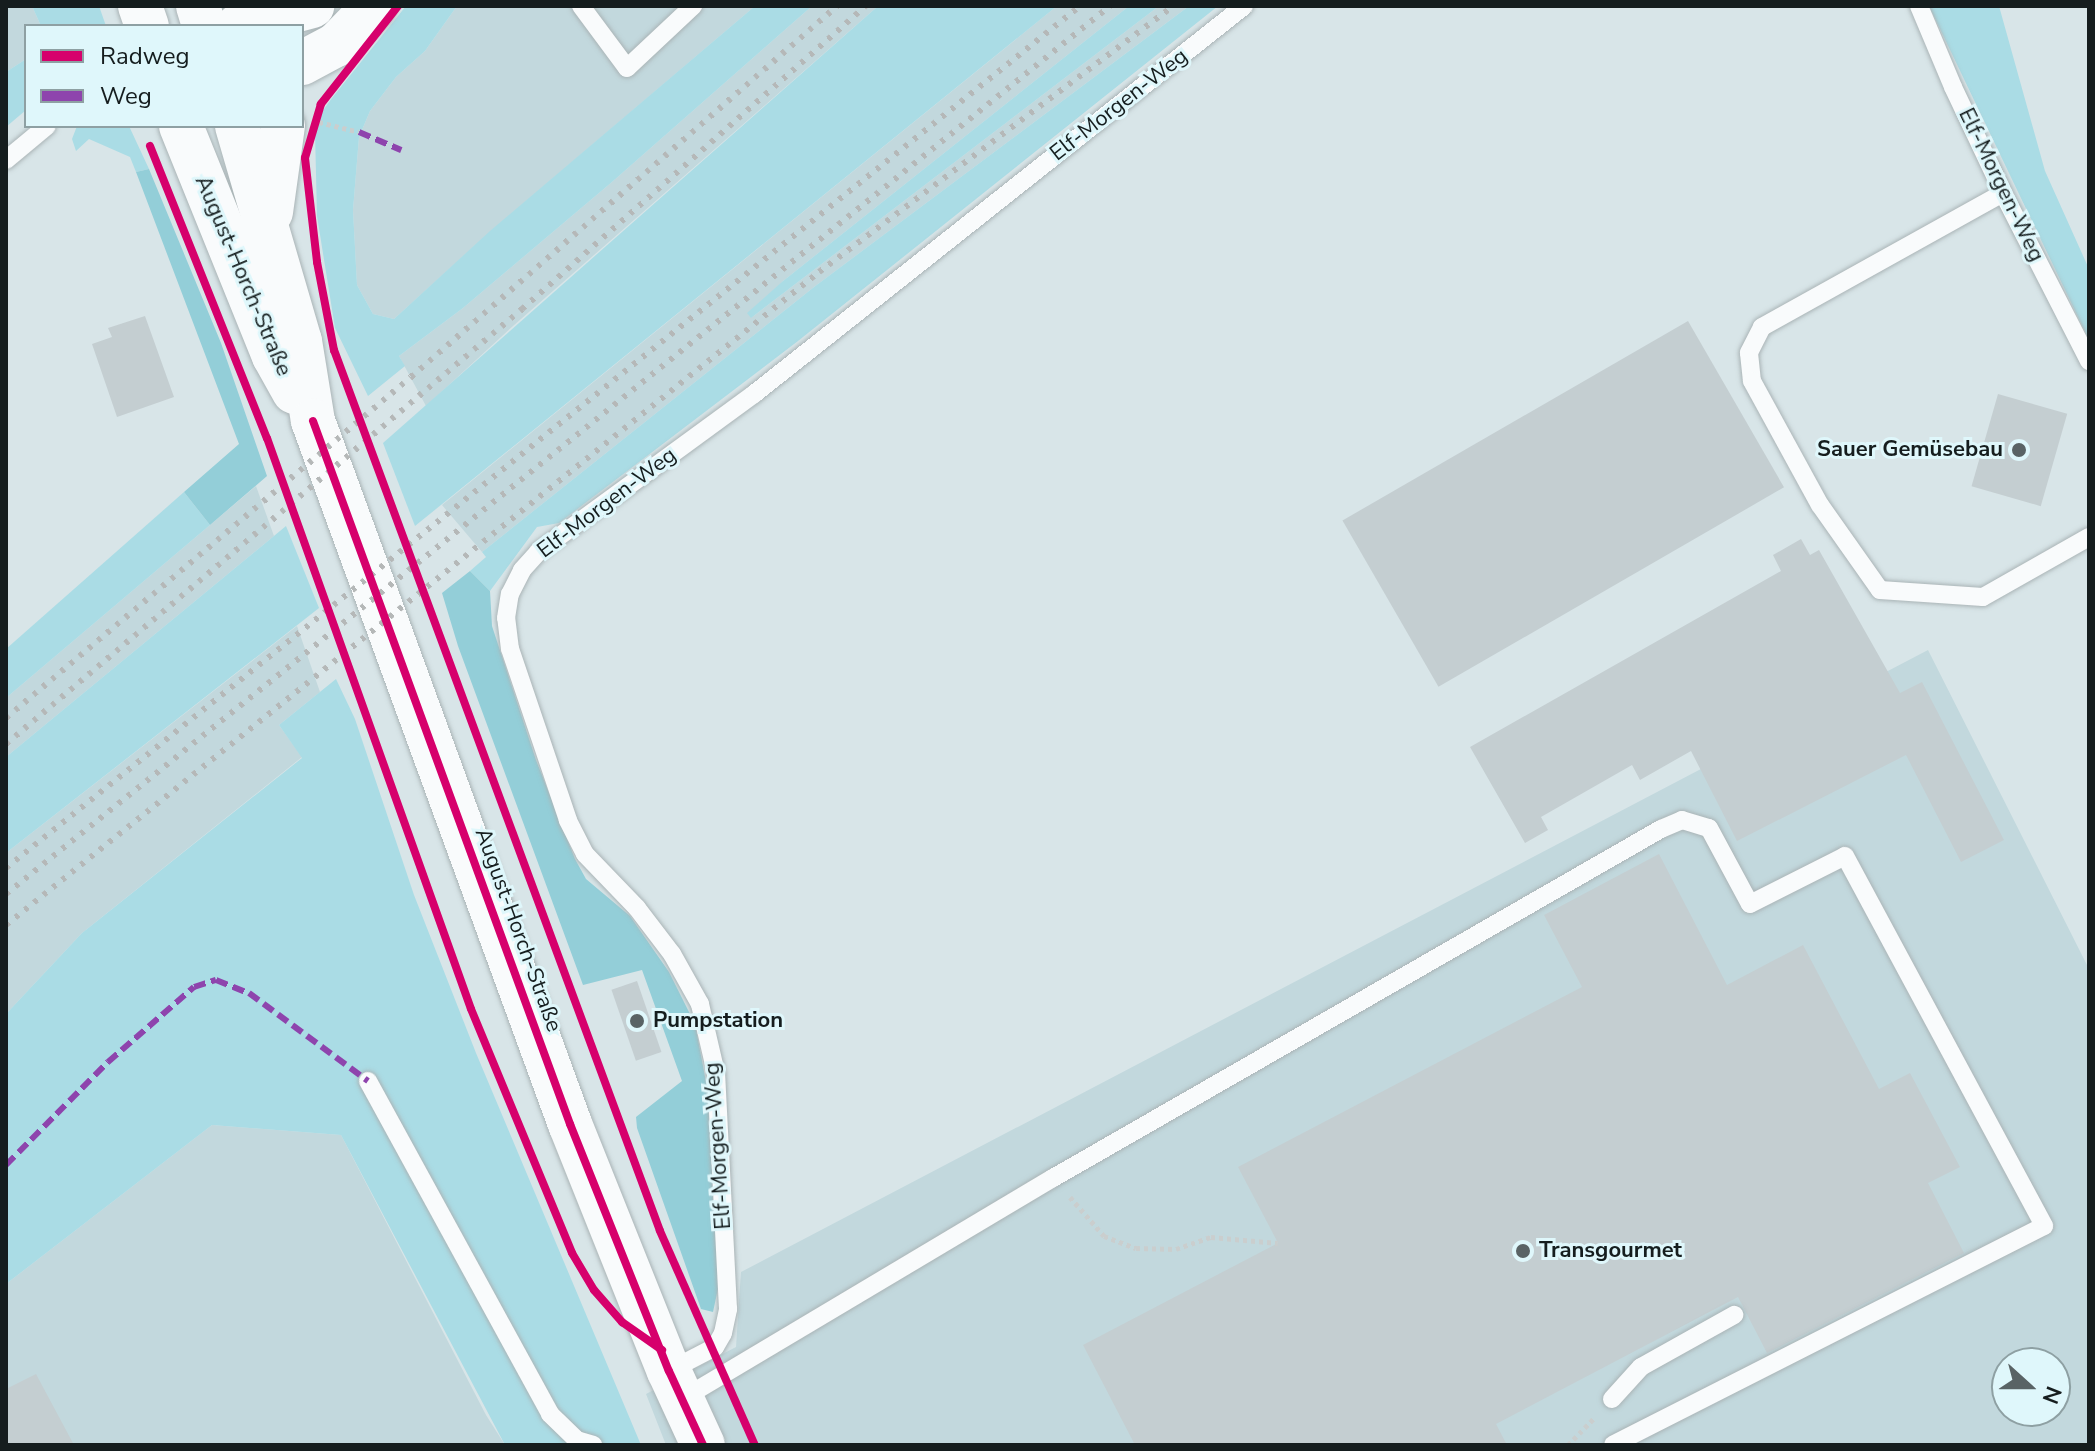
<!DOCTYPE html>
<html>
<head>
<meta charset="utf-8">
<style>
	body { margin:0 }
	#map { position:relative; width:2095px; height:1451px; overflow:hidden; background:#d8e5e8; font-family:"Nunito Sans",sans-serif }
	div>[style] { position:absolute }
	.built>* { inset:0; background:#c2d8dd }
	.green>* { inset:0; background:#aadce5 }
	.forest>* { inset:0; background:#93ced8 }
	.building>* { inset:0; background:#c4ced1; transform-origin:0 0 }
	.path>* { height:5px; margin-top:-2.5px; transform-origin:0; background:repeating-linear-gradient(90deg,#cacece 0 4px,transparent 0 8px) }
	.roads { filter:drop-shadow(0 0 2px #aab4b6) drop-shadow(0 0 2px #aab4b6) }
	.lane>* { height:18px; margin:-9px; padding:0 9px; transform-origin:9px; border-radius:9px; background:#f9fbfc }
	.secondary>* { height:44px; margin:-22px; padding:0 22px; transform-origin:22px; border-radius:22px; background:#f9fbfc }
	.rail>* { height:6px; margin-top:-3px; transform-origin:0; background:repeating-linear-gradient(90deg,#b5b8b8 0 4px,transparent 0 12px) }
	.quiet>* { height:6px; margin-top:-3px; transform-origin:0; background:repeating-linear-gradient(90deg,#8e44ad 0 12px,transparent 0 18px) }
	.cycleway>* { height:8px; margin:-4px; padding:0 4px; transform-origin:4px; border-radius:4px; background:#d6006c }
	.dots>* { width:22px; height:22px; translate:-50% -50%; box-sizing:border-box; border:4px solid #dff7fb; border-radius:50% }
	span { translate:-50% -50%; white-space:nowrap; text-align:center; line-height:1.15; -webkit-text-stroke:6px #dff7fb; paint-order:stroke }
	.street-label { font-size:22px; color:#151d1e }
	.poi-label { font-size:22px; color:#151d1e; font-weight:700 }
	.right { translate:-100% -50%; text-align:right }
	.left { translate:0 -50%; text-align:left }
	.frame { position:absolute; inset:0; border:8px solid #151d1e; pointer-events:none }
	.legend { position:absolute; left:24px; top:24px; width:280px; height:104px; box-sizing:border-box; background:#dff7fb; border:2px solid #8ea0a3; margin:0; padding:10px 14px; list-style:none; font-size:24px; color:#151d1e }
	.legend li { display:flex; align-items:center; gap:16px; height:40px }
	.legend b { width:40px; border:2px solid #8ea0a3 }
	.north { position:absolute; left:1991px; top:1347px; width:80px; height:80px; box-sizing:border-box; background:#dff7fb; border:2px solid #8ea0a3; border-radius:50%; rotate:111deg; font-size:22px; font-weight:700; line-height:32px; text-align:center; color:#151d1e }
	.north::after { content:''; display:block; margin:auto; width:28px; height:36px; background:#596365; clip-path:polygon(50% 0,100% 100%,50% 72%,0 100%) }
</style>
</head>
<body>
<div id="map">
	<div class="built">
		<i style="clip-path:polygon(6px 6px,32px 6px,41px 26px,26px 26px,26px 59px,6px 72px)"></i>
		<i style="clip-path:polygon(457px 6px,755px 6px,491px 231px,394px 319px,373px 314px,357px 285px,353px 210px,359px 137px,370px 111px,396px 77px,425px 51px)"></i>
		<i style="clip-path:polygon(812px 6px,878px 6px,513px 326px,426px 406px,399px 356px,463px 308px,612px 182px)"></i>
		<i style="clip-path:polygon(1057px 6px,1129px 6px,783px 281px,751px 318px,1159px 6px,1189px 6px,814px 287px,482px 552px,442px 505px)"></i>
		<i style="clip-path:polygon(256px 486px,274px 536px,6px 757px,6px 698px)"></i>
		<i style="clip-path:polygon(297px 626px,320px 692px,279px 725px,302px 757px,82px 933px,6px 1014px,6px 853px)"></i>
		<i style="clip-path:polygon(evenodd,1928px 650px,2089px 969px,2089px 1445px,666px 1445px,646px 1394px,736px 1347px,741px 1272px,1928px 650px,2007px 1363px,2055px 1363px,2055px 1411px,2007px 1411px,2007px 1363px)"></i>
		<i style="clip-path:polygon(212px 1125px,341px 1135px,486px 1415px,505px 1445px,6px 1445px,6px 1284px)"></i>
	</div>
	<div class="green">
		<i style="clip-path:polygon(32px 6px,99px 6px,106px 26px,41px 26px)"></i>
		<i style="clip-path:polygon(406px 6px,457px 6px,425px 51px,396px 77px,370px 111px,359px 137px,353px 210px,357px 285px,373px 314px,394px 319px,490px 231px,755px 6px,812px 6px,612px 182px,463px 308px,399px 356px,405px 366px,368px 396px,335px 328px,317px 216px,315px 132px,319px 116px,332px 98px)"></i>
		<i style="clip-path:polygon(878px 6px,1057px 6px,415px 526px,383px 443px)"></i>
		<i style="clip-path:polygon(1129px 6px,1159px 6px,751px 318px,747px 313px,783px 281px)"></i>
		<i style="clip-path:polygon(1189px 6px,1218px 6px,798px 341px,559px 523px,537px 527px,490px 591px,470px 571px,486px 557px,482px 552px,814px 287px)"></i>
		<i style="clip-path:polygon(1929px 6px,1999px 6px,2045px 171px,2089px 269px,2089px 340px)"></i>
		<i style="clip-path:polygon(26px 59px,26px 110px,6px 127px,6px 72px)"></i>
		<i style="clip-path:polygon(77px 126px,129px 126px,149px 169px,136px 172px,130px 157px,89px 139px,76px 151px,72px 139px)"></i>
		<i style="clip-path:polygon(184px 492px,210px 525px,6px 698px,6px 649px)"></i>
		<i style="clip-path:polygon(286px 526px,319px 608px,6px 853px,6px 757px)"></i>
		<i style="clip-path:polygon(336px 679px,355px 719px,414px 895px,476px 1053px,641px 1445px,505px 1445px,341px 1135px,212px 1125px,6px 1284px,6px 1014px,82px 933px,302px 758px,279px 725px)"></i>
	</div>
	<div class="forest">
		<i style="clip-path:polygon(149px 169px,221px 343px,267px 476px,210px 525px,184px 492px,239px 444px,136px 172px)"></i>
		<i style="clip-path:polygon(470px 571px,490px 591px,492px 626px,536px 760px,575px 859px,586px 879px,630px 916px,669px 972px,695px 1024px,707px 1087px,720px 1279px,713px 1312px,701px 1309px,637px 1128px,636px 1117px,682px 1081px,642px 970px,583px 985px,458px 646px,442px 593px)"></i>
	</div>
	<div class="building">
		<i style="clip-path:polygon(145px 316px,174px 397px,117px 417px,92px 344px,112px 337px,108px 328px)"></i>
		<i style="left:1688px;top:321px;width:192px;height:399px;rotate:60deg"></i>
		<i style="left:1998px;top:394px;width:72px;height:96px;rotate:16deg"></i>
		<i style="clip-path:polygon(1801px 539px,1810px 555px,1819px 550px,1900px 693px,1922px 682px,2004px 840px,1961px 862px,1906px 755px,1737px 841px,1691px 751px,1640px 780px,1632px 765px,1541px 817px,1548px 830px,1525px 843px,1470px 747px,1781px 571px,1773px 555px)"></i>
		<i style="clip-path:polygon(1659px 854px,1727px 985px,1803px 945px,1879px 1089px,1910px 1073px,1960px 1167px,1928px 1183px,1964px 1253px,1767px 1353px,1738px 1297px,1496px 1424px,1507px 1445px,1135px 1445px,1083px 1345px,1278px 1243px,1238px 1167px,1582px 987px,1544px 915px)"></i>
		<i style="left:637px;top:981px;width:75px;height:27px;rotate:71deg"></i>
		<i style="clip-path:polygon(36px 1374px,74px 1445px,6px 1445px,6px 1389px)"></i>
	</div>
	<div class="path">
		<i style="left:319px;top:122px;width:41px;rotate:14deg"></i>
		<i style="left:1070px;top:1197px;width:52px;rotate:48.9deg"></i>
		<i style="left:1104px;top:1236px;width:34px;rotate:21deg"></i>
		<i style="left:1136px;top:1248px;width:40px;rotate:1.4deg"></i>
		<i style="left:1176px;top:1249px;width:37px;rotate:-19deg"></i>
		<i style="left:1211px;top:1237px;width:67px;rotate:5.1deg"></i>
		<i style="left:1568px;top:1445px;width:39px;rotate:-46deg"></i>
	</div>
	<div class="roads">
		<div class="lane">
			<i style="left:581px;top:6px;width:77px;rotate:53.4deg"></i>
			<i style="left:627px;top:68px;width:91px;rotate:-43.2deg"></i>
			<i style="left:1919px;top:6px;width:88px;rotate:67.2deg"></i>
			<i style="left:1953px;top:87px;width:117px;rotate:64.7deg"></i>
			<i style="left:2003px;top:193px;width:189px;rotate:62.9deg"></i>
			<i style="left:6px;top:160px;width:53px;rotate:-39.7deg"></i>
			<i style="left:2003px;top:193px;width:276px;rotate:150.9deg"></i>
			<i style="left:1762px;top:327px;width:29px;rotate:117deg"></i>
			<i style="left:1749px;top:353px;width:28px;rotate:84deg"></i>
			<i style="left:1752px;top:381px;width:141px;rotate:61.3deg"></i>
			<i style="left:1820px;top:505px;width:104px;rotate:54.8deg"></i>
			<i style="left:1880px;top:590px;width:103px;rotate:3.9deg"></i>
			<i style="left:1983px;top:597px;width:122px;rotate:-29.5deg"></i>
			<i style="left:368px;top:1081px;width:379px;rotate:61.3deg"></i>
			<i style="left:550px;top:1414px;width:37px;rotate:44deg"></i>
			<i style="left:577px;top:1440px;width:17px;rotate:17deg"></i>
			<i style="left:669px;top:1371px;width:52px;rotate:-27.6deg"></i>
			<i style="left:715px;top:1347px;width:16px;rotate:-60deg"></i>
			<i style="left:723px;top:1333px;width:25px;rotate:-78deg"></i>
			<i style="left:728px;top:1309px;width:236px;rotate:-92.9deg"></i>
			<i style="left:716px;top:1073px;width:71px;rotate:-103.1deg"></i>
			<i style="left:700px;top:1004px;width:57px;rotate:-119.2deg"></i>
			<i style="left:672px;top:954px;width:58px;rotate:-127.3deg"></i>
			<i style="left:637px;top:908px;width:75px;rotate:-133.9deg"></i>
			<i style="left:585px;top:854px;width:38px;rotate:-117deg"></i>
			<i style="left:568px;top:820px;width:181px;rotate:-108.7deg"></i>
			<i style="left:510px;top:649px;width:31px;rotate:-97deg"></i>
			<i style="left:506px;top:618px;width:24px;rotate:-81deg"></i>
			<i style="left:510px;top:594px;width:27px;rotate:-63deg"></i>
			<i style="left:522px;top:570px;width:24px;rotate:-48deg"></i>
			<i style="left:538px;top:552px;width:268px;rotate:-36.2deg"></i>
			<i style="left:754px;top:394px;width:625px;rotate:-38.37deg"></i>
			<i style="left:682px;top:1399px;width:432px;rotate:-30.8deg"></i>
			<i style="left:1053px;top:1178px;width:701px;rotate:-29.86deg"></i>
			<i style="left:1661px;top:829px;width:23px;rotate:-23deg"></i>
			<i style="left:1682px;top:820px;width:28px;rotate:17deg"></i>
			<i style="left:1709px;top:828px;width:86px;rotate:61.7deg"></i>
			<i style="left:1750px;top:904px;width:106px;rotate:-26.8deg"></i>
			<i style="left:1845px;top:856px;width:420px;rotate:61.7deg"></i>
			<i style="left:2044px;top:1226px;width:483px;rotate:153.1deg"></i>
			<i style="left:1612px;top:1399px;width:43px;rotate:-47.8deg"></i>
			<i style="left:1641px;top:1367px;width:107px;rotate:-29.2deg"></i>
		</div>
		<div class="secondary">
			<i style="left:140px;top:6px;width:21px;rotate:71deg"></i>
			<i style="left:198px;top:6px;width:21px;rotate:73deg"></i>
			<i style="left:238px;top:26px;width:77px;rotate:-15.1deg"></i>
			<i style="left:302px;top:63px;width:38px;rotate:-28deg"></i>
			<i style="left:336px;top:45px;width:54px;rotate:-45.7deg"></i>
			<i style="left:181px;top:126px;width:248px;rotate:68deg"></i>
			<i style="left:274px;top:356px;width:41px;rotate:60.9deg"></i>
			<i style="left:237px;top:126px;width:224px;rotate:73.7deg"></i>
			<i style="left:300px;top:341px;width:81px;rotate:80.8deg"></i>
			<i style="left:313px;top:421px;width:749px;rotate:69.92deg"></i>
			<i style="left:570px;top:1124px;width:266px;rotate:68.2deg"></i>
			<i style="left:669px;top:1371px;width:81px;rotate:65.3deg"></i>
			<i style="left:271px;top:212px;width:87px;rotate:-82.1deg"></i>
		</div>
	</div>
	<div class="rail">
		<i style="left:6px;top:718px;width:529px;rotate:-40.1deg"></i>
		<i style="left:411px;top:377px;width:565px;rotate:-41.05deg"></i>
		<i style="left:6px;top:744px;width:675px;rotate:-40.13deg"></i>
		<i style="left:522px;top:309px;width:458px;rotate:-41.4deg"></i>
		<i style="left:6px;top:868px;width:1377px;rotate:-38.75deg"></i>
		<i style="left:6px;top:894px;width:1417px;rotate:-38.81deg"></i>
		<i style="left:6px;top:925px;width:1043px;rotate:-38.77deg"></i>
		<i style="left:819px;top:272px;width:443px;rotate:-36.9deg"></i>
	</div>
	<div class="quiet">
		<i style="left:359px;top:132px;width:46px;rotate:23.2deg"></i>
		<i style="left:6px;top:1165px;width:145px;rotate:-45.3deg"></i>
		<i style="left:108px;top:1062px;width:114px;rotate:-41.1deg"></i>
		<i style="left:194px;top:987px;width:23px;rotate:-18deg"></i>
		<i style="left:216px;top:980px;width:35px;rotate:22deg"></i>
		<i style="left:249px;top:993px;width:148px;rotate:36.5deg"></i>
	</div>
	<div class="cycleway">
		<i style="left:398px;top:6px;width:125px;rotate:128.2deg"></i>
		<i style="left:321px;top:104px;width:56px;rotate:106.5deg"></i>
		<i style="left:305px;top:158px;width:105px;rotate:83.4deg"></i>
		<i style="left:317px;top:262px;width:90px;rotate:79.1deg"></i>
		<i style="left:334px;top:350px;width:939px;rotate:69.69deg"></i>
		<i style="left:660px;top:1231px;width:234px;rotate:66.1deg"></i>
		<i style="left:150px;top:146px;width:315px;rotate:68.2deg"></i>
		<i style="left:267px;top:438px;width:606px;rotate:70.34deg"></i>
		<i style="left:471px;top:1009px;width:264px;rotate:67.5deg"></i>
		<i style="left:572px;top:1253px;width:43px;rotate:59.3deg"></i>
		<i style="left:594px;top:1290px;width:43px;rotate:48.8deg"></i>
		<i style="left:622px;top:1322px;width:49px;rotate:35deg"></i>
		<i style="left:313px;top:421px;width:749px;rotate:69.92deg"></i>
		<i style="left:570px;top:1124px;width:266px;rotate:68.2deg"></i>
		<i style="left:669px;top:1371px;width:81px;rotate:65.3deg"></i>
	</div>
	<div class="dots">
		<i style="left:2019px;top:450px;background:#596365"></i>
		<i style="left:637px;top:1021px;background:#596365"></i>
		<i style="left:1523px;top:1251px;background:#596365"></i>
	</div>
	<div class="street-label">
		<span style="left:1119px;top:105px;rotate:-38deg">Elf-Morgen-Weg</span>
		<span style="left:2001px;top:185px;rotate:64deg">Elf-Morgen-Weg</span>
		<span style="left:243px;top:276px;rotate:67deg">August-Horch-Straße</span>
		<span style="left:607px;top:503px;rotate:-37deg">Elf-Morgen-Weg</span>
		<span style="left:518px;top:930px;rotate:70deg">August-Horch-Straße</span>
		<span style="left:718px;top:1146px;rotate:-94deg">Elf-Morgen-Weg</span>
	</div>
	<div class="poi-label">
		<span class="right" style="left:2003px;top:450px">Sauer Gemüsebau</span>
		<span class="left" style="left:653px;top:1021px">Pumpstation</span>
		<span class="left" style="left:1539px;top:1251px">Transgourmet</span>
	</div>
	<div class="frame"></div>
	<ul class="legend">
	<li><b style="height:10px;background:#d6006c"></b>Radweg</li>
	<li><b style="height:10px;background:#8e44ad"></b>Weg</li>
	</ul>
	<div class="north">N</div>
</div>
</body>
</html>
